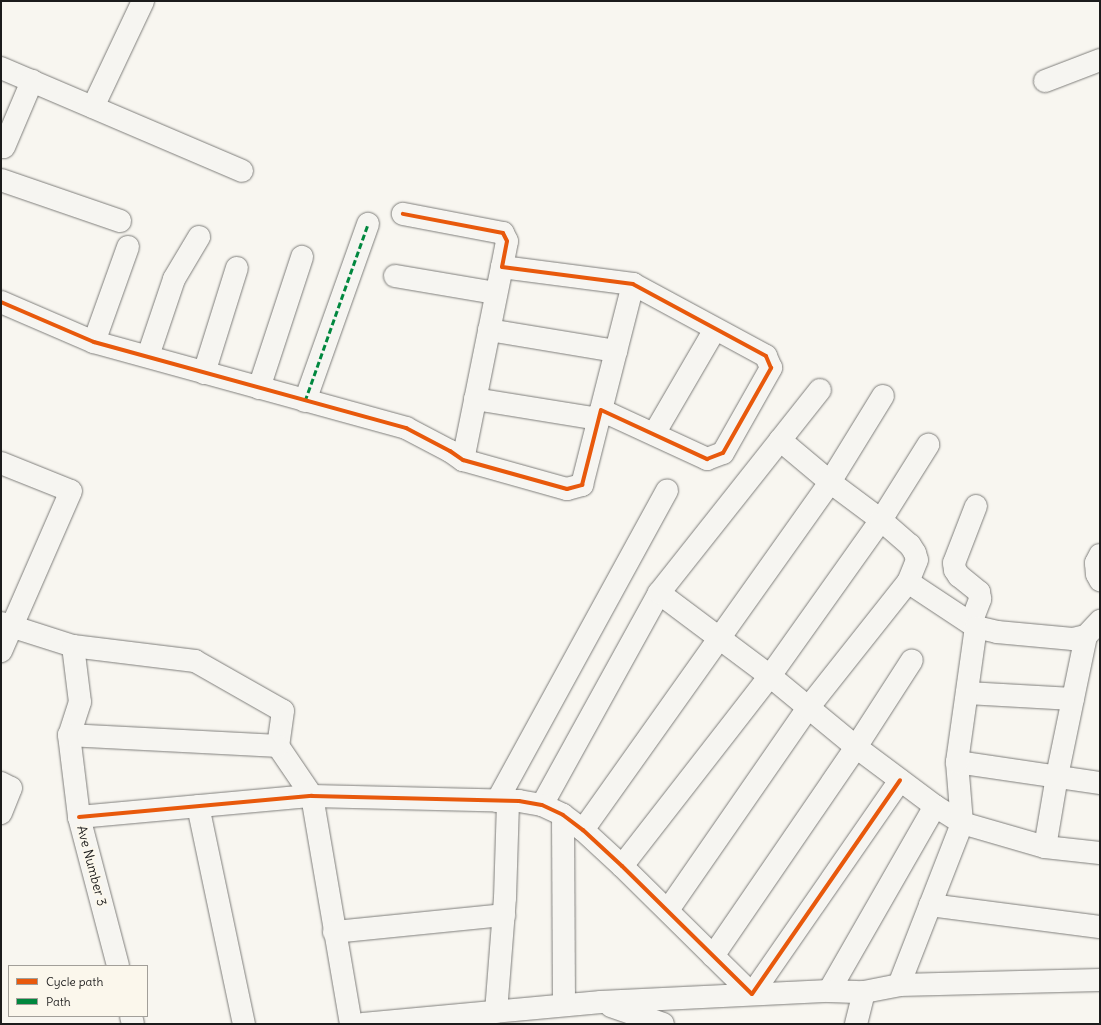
<!DOCTYPE html>
<html>
<head>
<meta charset="utf-8">
<style>
	body { margin:0 }
	#map { position:relative; width:1101px; height:1025px; overflow:hidden; background:#f8f6f0; font-family:Delius,sans-serif }
	div>[style] { position:absolute }
	.roads { filter:drop-shadow(0 0 1px #7f7e7b) drop-shadow(0 0 1px #7f7e7b) }
	.minor>* { height:22px; margin:-11px; padding:0 11px; transform-origin:11px; border-radius:11px; background:#f6f5f1 }
	.quiet>* { height:3px; margin-top:-1.5px; transform-origin:0; background:repeating-linear-gradient(90deg,#00873e 0 6px,transparent 0 9px) }
	.cycleway>* { height:4px; margin:-2px; padding:0 2px; transform-origin:2px; border-radius:2px; background:#e8590c }
	span { translate:-50% -50%; white-space:nowrap; text-align:center; line-height:1.15; -webkit-text-stroke:4px #fbf7ec; paint-order:stroke }
	.street-label { font-size:13px; color:#1c1c1c }
	.frame { position:absolute; inset:0; border:2px solid #1c1c1c; pointer-events:none }
	.legend { position:absolute; left:8px; top:965px; width:140px; height:52px; box-sizing:border-box; background:#fbf7ec; border:1px solid #a29f99; margin:0; padding:5px 7px; list-style:none; font-size:12px; color:#1c1c1c }
	.legend li { display:flex; align-items:center; gap:8px; height:20px }
	.legend b { width:20px; border:1px solid #a29f99 }
</style>
</head>
<body>
<div id="map">
	<div class="roads">
		<div class="minor">
			<i style="left:1px;top:68px;width:262px;rotate:23.1deg"></i>
			<i style="left:1045px;top:81px;width:59px;rotate:-20.9deg"></i>
			<i style="left:93px;top:107px;width:117px;rotate:-64.7deg"></i>
			<i style="left:4px;top:147px;width:72px;rotate:-67deg"></i>
			<i style="left:1px;top:180px;width:126px;rotate:19deg"></i>
			<i style="left:395px;top:276px;width:102px;rotate:9.6deg"></i>
			<i style="left:1px;top:302px;width:101px;rotate:23.3deg"></i>
			<i style="left:94px;top:342px;width:324px;rotate:15.4deg"></i>
			<i style="left:406px;top:428px;width:50px;rotate:27.6deg"></i>
			<i style="left:450px;top:451px;width:16px;rotate:35deg"></i>
			<i style="left:463px;top:460px;width:108px;rotate:15.6deg"></i>
			<i style="left:567px;top:489px;width:16px;rotate:-15deg"></i>
			<i style="left:582px;top:485px;width:77px;rotate:-75.8deg"></i>
			<i style="left:601px;top:410px;width:117px;rotate:24.8deg"></i>
			<i style="left:707px;top:459px;width:17px;rotate:-21deg"></i>
			<i style="left:723px;top:453px;width:98px;rotate:-60.5deg"></i>
			<i style="left:771px;top:368px;width:13px;rotate:-113deg"></i>
			<i style="left:766px;top:356px;width:151px;rotate:-151.6deg"></i>
			<i style="left:633px;top:284px;width:132px;rotate:-172.6deg"></i>
			<i style="left:502px;top:267px;width:26px;rotate:-79deg"></i>
			<i style="left:507px;top:241px;width:9px;rotate:-117deg"></i>
			<i style="left:503px;top:233px;width:102px;rotate:-169.2deg"></i>
			<i style="left:489px;top:330px;width:129px;rotate:9.4deg"></i>
			<i style="left:94px;top:342px;width:101px;rotate:-70.3deg"></i>
			<i style="left:148px;top:356px;width:81px;rotate:-71.3deg"></i>
			<i style="left:174px;top:279px;width:49px;rotate:-59.2deg"></i>
			<i style="left:204px;top:373px;width:110px;rotate:-72.6deg"></i>
			<i style="left:259px;top:388px;width:138px;rotate:-71.8deg"></i>
			<i style="left:475px;top:399px;width:126px;rotate:9.2deg"></i>
			<i style="left:305px;top:401px;width:188px;rotate:-70.4deg"></i>
			<i style="left:601px;top:410px;width:130px;rotate:-75.7deg"></i>
			<i style="left:654px;top:434px;width:121px;rotate:-59.8deg"></i>
			<i style="left:780px;top:440px;width:65px;rotate:40deg"></i>
			<i style="left:830px;top:482px;width:64px;rotate:36.7deg"></i>
			<i style="left:881px;top:520px;width:38px;rotate:41deg"></i>
			<i style="left:910px;top:545px;width:9px;rotate:58deg"></i>
			<i style="left:915px;top:553px;width:7px;rotate:74deg"></i>
			<i style="left:917px;top:560px;width:24px;rotate:112deg"></i>
			<i style="left:908px;top:582px;width:82px;rotate:33.5deg"></i>
			<i style="left:976px;top:627px;width:22px;rotate:13deg"></i>
			<i style="left:997px;top:632px;width:76px;rotate:5.3deg"></i>
			<i style="left:1073px;top:639px;width:13px;rotate:-13deg"></i>
			<i style="left:1086px;top:636px;width:21px;rotate:-47deg"></i>
			<i style="left:463px;top:460px;width:197px;rotate:-78.6deg"></i>
			<i style="left:1px;top:463px;width:75px;rotate:21.8deg"></i>
			<i style="left:71px;top:491px;width:175px;rotate:113.6deg"></i>
			<i style="left:1100px;top:555px;width:9px;rotate:117deg"></i>
			<i style="left:1096px;top:563px;width:11px;rotate:85deg"></i>
			<i style="left:1097px;top:574px;width:7px;rotate:63deg"></i>
			<i style="left:659px;top:593px;width:139px;rotate:36.8deg"></i>
			<i style="left:770px;top:676px;width:112px;rotate:39.5deg"></i>
			<i style="left:856px;top:747px;width:99px;rotate:36.8deg"></i>
			<i style="left:935px;top:806px;width:32px;rotate:32deg"></i>
			<i style="left:962px;top:823px;width:86px;rotate:16.1deg"></i>
			<i style="left:1045px;top:847px;width:55px;rotate:6.2deg"></i>
			<i style="left:1px;top:623px;width:76px;rotate:17.7deg"></i>
			<i style="left:73px;top:646px;width:123px;rotate:7deg"></i>
			<i style="left:195px;top:661px;width:101px;rotate:29.6deg"></i>
			<i style="left:283px;top:711px;width:35px;rotate:98deg"></i>
			<i style="left:278px;top:746px;width:60px;rotate:55.8deg"></i>
			<i style="left:312px;top:796px;width:231px;rotate:80.3deg"></i>
			<i style="left:971px;top:623px;width:26px;rotate:-69deg"></i>
			<i style="left:980px;top:599px;width:7px;rotate:-98deg"></i>
			<i style="left:979px;top:592px;width:26px;rotate:-141deg"></i>
			<i style="left:959px;top:576px;width:7px;rotate:-124deg"></i>
			<i style="left:955px;top:570px;width:7px;rotate:-98deg"></i>
			<i style="left:954px;top:563px;width:61px;rotate:-68.9deg"></i>
			<i style="left:73px;top:646px;width:56px;rotate:82.9deg"></i>
			<i style="left:80px;top:702px;width:35px;rotate:108deg"></i>
			<i style="left:69px;top:735px;width:83px;rotate:83deg"></i>
			<i style="left:79px;top:817px;width:154px;rotate:75.3deg"></i>
			<i style="left:967px;top:693px;width:106px;rotate:3.2deg"></i>
			<i style="left:69px;top:735px;width:209px;rotate:3deg"></i>
			<i style="left:957px;top:762px;width:145px;rotate:8.4deg"></i>
			<i style="left:1px;top:783px;width:11px;rotate:27deg"></i>
			<i style="left:11px;top:788px;width:27px;rotate:112deg"></i>
			<i style="left:497px;top:801px;width:354px;rotate:-61.3deg"></i>
			<i style="left:542px;top:805px;width:242px;rotate:-61.1deg"></i>
			<i style="left:659px;top:593px;width:259px;rotate:-51.6deg"></i>
			<i style="left:198px;top:806px;width:223px;rotate:78.1deg"></i>
			<i style="left:563px;top:815px;width:190px;rotate:89.7deg"></i>
			<i style="left:79px;top:817px;width:234px;rotate:-5.2deg"></i>
			<i style="left:312px;top:796px;width:207px;rotate:1.4deg"></i>
			<i style="left:519px;top:801px;width:23px;rotate:10deg"></i>
			<i style="left:542px;top:805px;width:23px;rotate:25deg"></i>
			<i style="left:563px;top:815px;width:25px;rotate:37deg"></i>
			<i style="left:583px;top:830px;width:53px;rotate:42.7deg"></i>
			<i style="left:622px;top:866px;width:182px;rotate:44.6deg"></i>
			<i style="left:752px;top:994px;width:260px;rotate:-55.3deg"></i>
			<i style="left:583px;top:830px;width:427px;rotate:-54.6deg"></i>
			<i style="left:830px;top:482px;width:101px;rotate:-58.4deg"></i>
			<i style="left:1045px;top:847px;width:72px;rotate:-80.4deg"></i>
			<i style="left:1057px;top:776px;width:143px;rotate:-78.3deg"></i>
			<i style="left:622px;top:866px;width:241px;rotate:-52.1deg"></i>
			<i style="left:770px;top:676px;width:191px;rotate:-54.6deg"></i>
			<i style="left:881px;top:520px;width:89px;rotate:-57.9deg"></i>
			<i style="left:930px;top:905px;width:171px;rotate:7.4deg"></i>
			<i style="left:668px;top:910px;width:246px;rotate:-55.3deg"></i>
			<i style="left:808px;top:708px;width:161px;rotate:-51.6deg"></i>
			<i style="left:334px;top:932px;width:171px;rotate:-5.7deg"></i>
			<i style="left:713px;top:956px;width:253px;rotate:-55.6deg"></i>
			<i style="left:856px;top:747px;width:103px;rotate:-57.2deg"></i>
			<i style="left:899px;top:985px;width:174px;rotate:-68.7deg"></i>
			<i style="left:962px;top:823px;width:61px;rotate:-94.7deg"></i>
			<i style="left:957px;top:762px;width:136px;rotate:-82deg"></i>
			<i style="left:829px;top:991px;width:213px;rotate:-60.2deg"></i>
			<i style="left:611px;top:1006px;width:55px;rotate:19.1deg"></i>
			<i style="left:496px;top:1012px;width:114px;rotate:-85.5deg"></i>
			<i style="left:505px;top:898px;width:97px;rotate:-88.2deg"></i>
			<i style="left:131px;top:1016px;width:8px;rotate:76deg"></i>
			<i style="left:363px;top:1024px;width:239px;rotate:-5.3deg"></i>
			<i style="left:601px;top:1002px;width:228px;rotate:-2.8deg"></i>
			<i style="left:829px;top:991px;width:35px;rotate:2deg"></i>
			<i style="left:864px;top:992px;width:36px;rotate:-11deg"></i>
			<i style="left:899px;top:985px;width:201px;rotate:-1.4deg"></i>
			<i style="left:856px;top:1024px;width:33px;rotate:-76deg"></i>
		</div>
	</div>
	<div class="quiet">
		<i style="left:305px;top:401px;width:188px;rotate:-70.4deg"></i>
	</div>
	<div class="cycleway">
		<i style="left:1px;top:302px;width:101px;rotate:23.3deg"></i>
		<i style="left:94px;top:342px;width:324px;rotate:15.4deg"></i>
		<i style="left:406px;top:428px;width:50px;rotate:27.6deg"></i>
		<i style="left:450px;top:451px;width:16px;rotate:35deg"></i>
		<i style="left:463px;top:460px;width:108px;rotate:15.6deg"></i>
		<i style="left:567px;top:489px;width:16px;rotate:-15deg"></i>
		<i style="left:582px;top:485px;width:77px;rotate:-75.8deg"></i>
		<i style="left:601px;top:410px;width:117px;rotate:24.8deg"></i>
		<i style="left:707px;top:459px;width:17px;rotate:-21deg"></i>
		<i style="left:723px;top:453px;width:98px;rotate:-60.5deg"></i>
		<i style="left:771px;top:368px;width:13px;rotate:-113deg"></i>
		<i style="left:766px;top:356px;width:151px;rotate:-151.6deg"></i>
		<i style="left:633px;top:284px;width:132px;rotate:-172.6deg"></i>
		<i style="left:502px;top:267px;width:26px;rotate:-79deg"></i>
		<i style="left:507px;top:241px;width:9px;rotate:-117deg"></i>
		<i style="left:503px;top:233px;width:102px;rotate:-169.2deg"></i>
		<i style="left:79px;top:817px;width:234px;rotate:-5.2deg"></i>
		<i style="left:312px;top:796px;width:207px;rotate:1.4deg"></i>
		<i style="left:519px;top:801px;width:23px;rotate:10deg"></i>
		<i style="left:542px;top:805px;width:23px;rotate:25deg"></i>
		<i style="left:563px;top:815px;width:25px;rotate:37deg"></i>
		<i style="left:583px;top:830px;width:53px;rotate:42.7deg"></i>
		<i style="left:622px;top:866px;width:182px;rotate:44.6deg"></i>
		<i style="left:752px;top:994px;width:260px;rotate:-55.3deg"></i>
	</div>
	<div class="street-label">
		<span style="left:91px;top:866px;rotate:75deg">Ave Number 3</span>
	</div>
	<div class="frame"></div>
	<ul class="legend">
	<li><b style="height:5px;background:#e8590c"></b>Cycle path</li>
	<li><b style="height:5px;background:#00873e"></b>Path</li>
	</ul>
</div>
</body>
</html>
